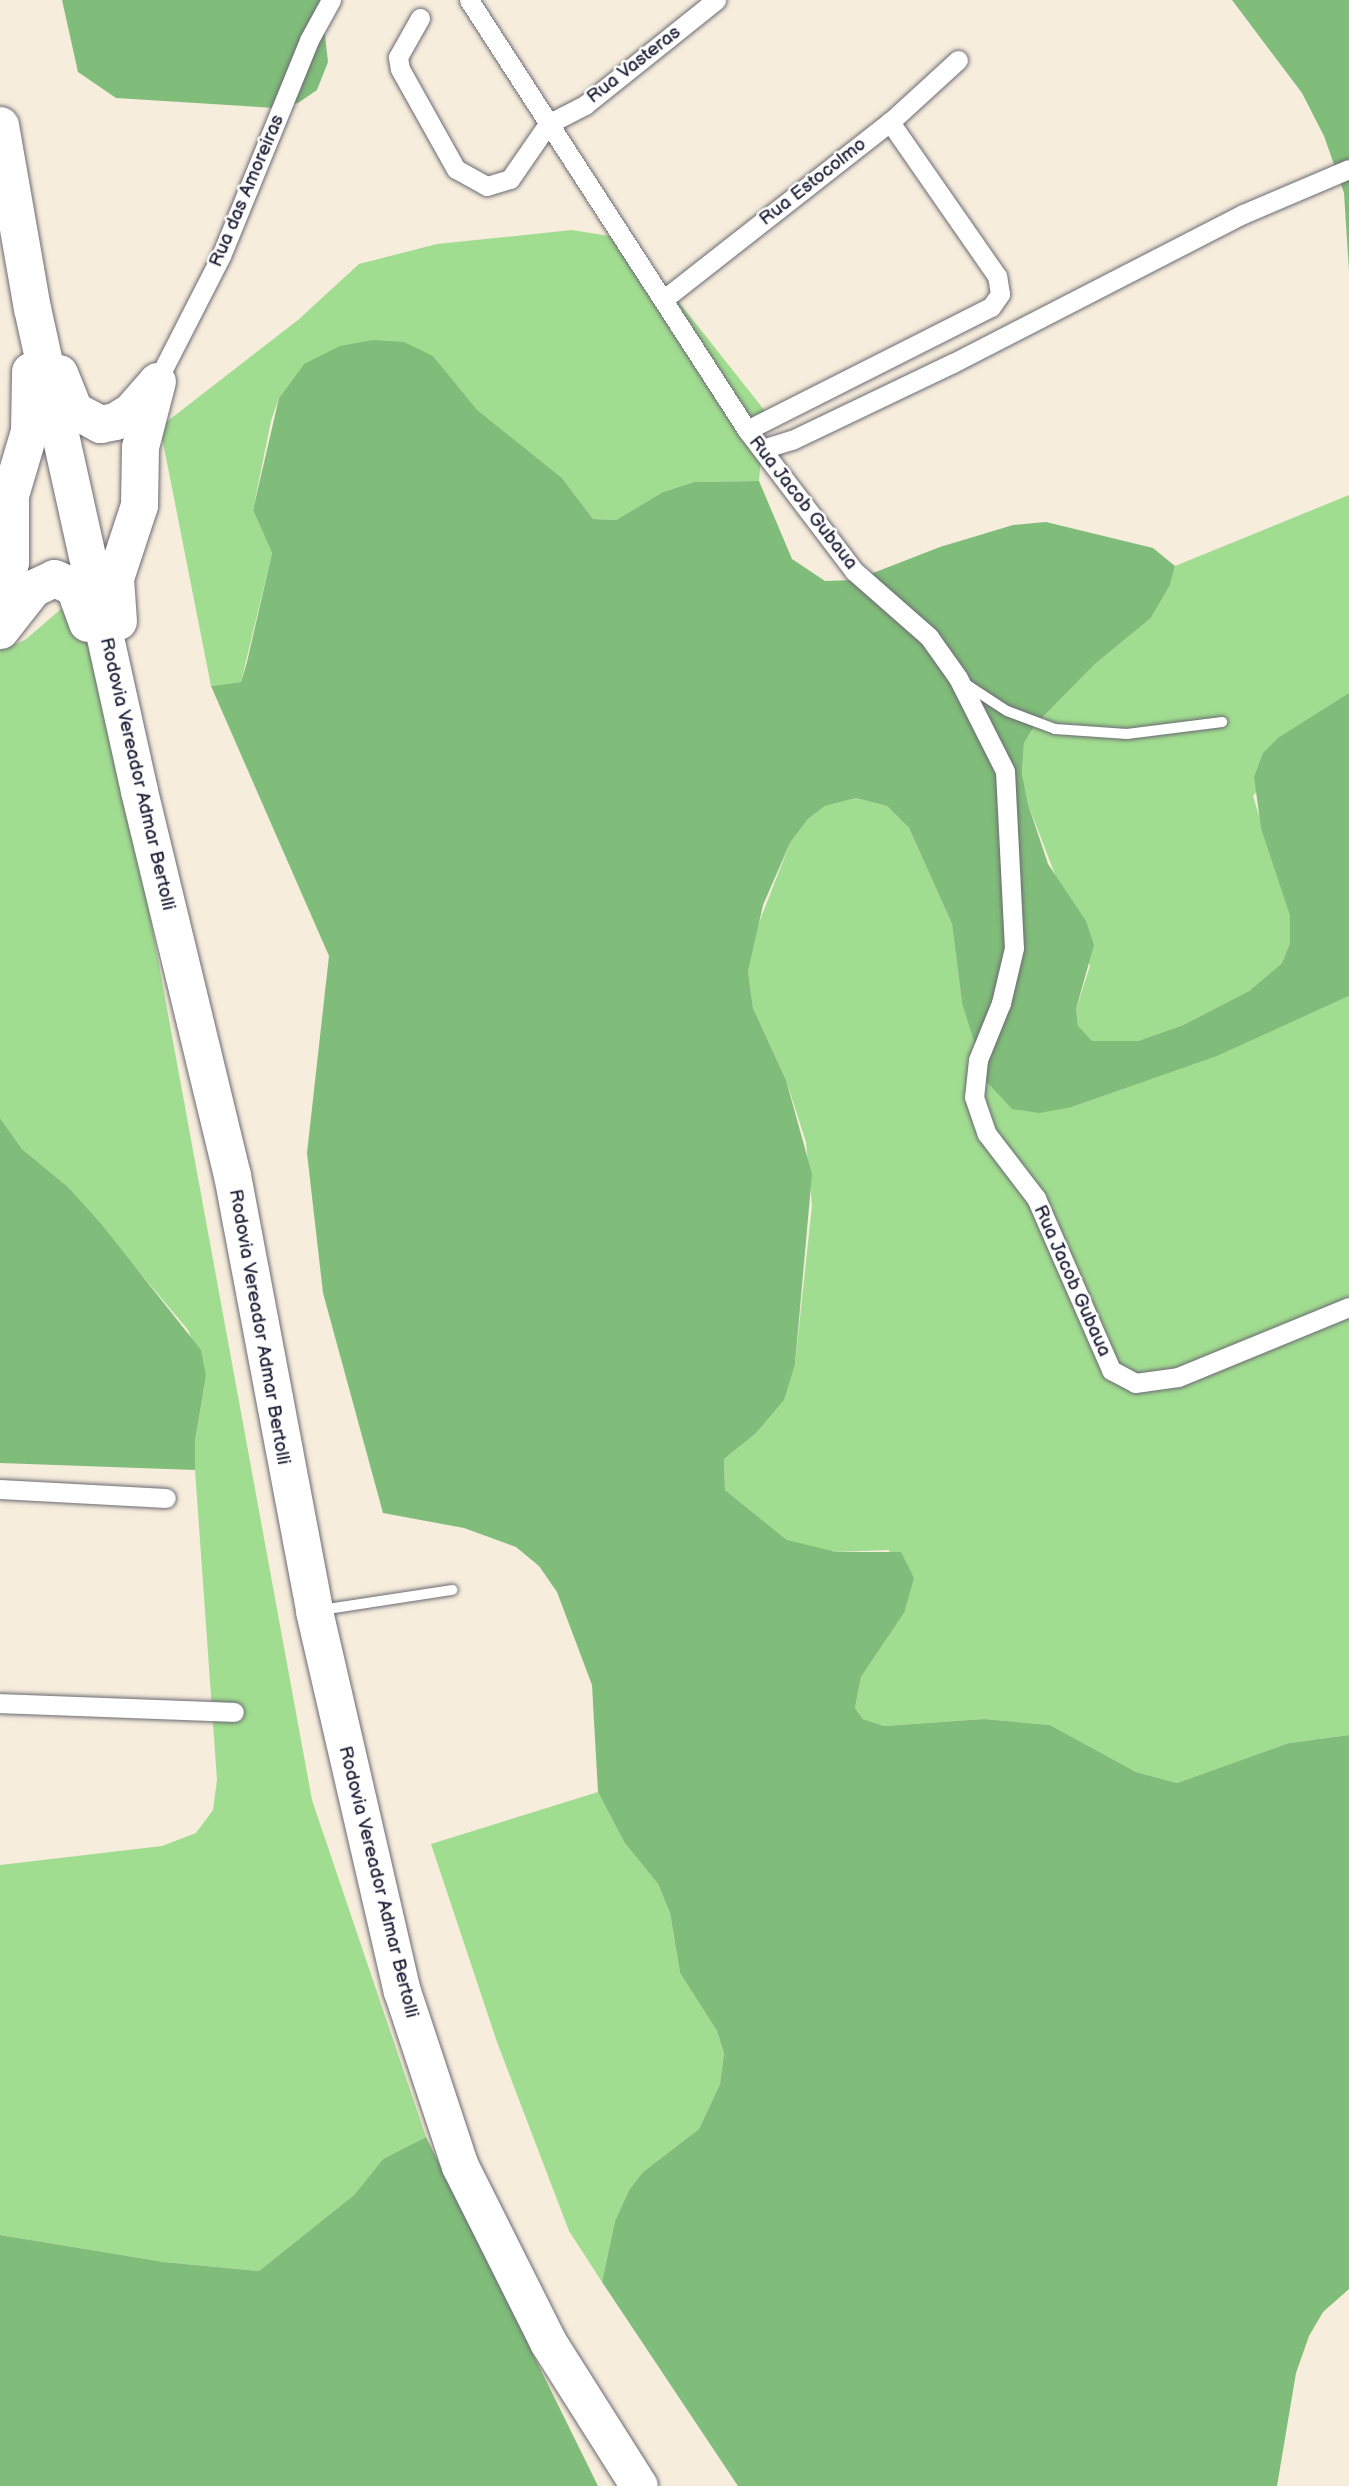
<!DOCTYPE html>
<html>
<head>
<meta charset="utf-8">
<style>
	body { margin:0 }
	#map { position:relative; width:1349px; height:2486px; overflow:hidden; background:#f6eddc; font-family:"Balsamiq Sans",sans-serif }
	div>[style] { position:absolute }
	.green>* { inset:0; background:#a1dd90 }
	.forest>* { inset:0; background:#80bc7a }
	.roads { filter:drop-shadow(0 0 2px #6c6973) drop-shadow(0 0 2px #6c6973) }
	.lane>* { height:10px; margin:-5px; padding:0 5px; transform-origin:5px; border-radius:5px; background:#fff }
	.street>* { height:19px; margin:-9.5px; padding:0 9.5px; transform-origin:9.5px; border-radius:9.5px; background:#fff }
	.highway>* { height:37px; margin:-18.5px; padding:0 18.5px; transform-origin:18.5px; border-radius:18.5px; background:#fff }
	span { translate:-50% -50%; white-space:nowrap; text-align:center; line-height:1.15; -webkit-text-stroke:5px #fff; paint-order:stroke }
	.street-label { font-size:19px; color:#22223b }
</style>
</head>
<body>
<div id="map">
	<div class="green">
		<i style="clip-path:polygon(572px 230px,615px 237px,640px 253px,765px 411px,759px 481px,694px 482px,663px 492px,616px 520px,593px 519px,562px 478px,476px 410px,433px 356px,304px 364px,279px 398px,271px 421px,253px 510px,272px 553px,241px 682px,211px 686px,160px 427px,298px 320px,359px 264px,437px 244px)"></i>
		<i style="clip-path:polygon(1349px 495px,1349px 693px,1326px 709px,1253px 796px,1290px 916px,1290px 943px,1282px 963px,1249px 991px,1183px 1025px,1138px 1041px,1092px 1041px,1078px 1027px,1076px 1009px,1090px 966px,1028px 804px,1022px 773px,1024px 743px,1035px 725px,1095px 664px,1151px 618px,1170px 585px,1175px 566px)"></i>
		<i style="clip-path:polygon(61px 609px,85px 609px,142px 872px,312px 1800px,426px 2137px,383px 2159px,354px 2195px,259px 2271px,164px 2262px,0 2235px,0 1865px,162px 1846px,196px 1833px,213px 1810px,217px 1780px,195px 1470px,195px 1441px,206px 1376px,188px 1330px,68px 1187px,22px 1149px,0 1118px,0 650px,25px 640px)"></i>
		<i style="clip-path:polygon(856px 798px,887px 806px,909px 828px,952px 924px,962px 1003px,1072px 1107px,1216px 1056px,1349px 996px,1349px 1735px,1289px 1743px,1177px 1783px,1136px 1772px,1050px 1725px,984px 1719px,884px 1726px,863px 1719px,855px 1708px,861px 1677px,904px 1613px,889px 1550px,836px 1552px,808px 1548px,787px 1540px,725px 1490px,724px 1459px,755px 1434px,795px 1364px,812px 1205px,806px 1142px,786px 1080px,753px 1008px,748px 971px,753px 938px,790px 843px,808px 819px,825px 806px)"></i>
		<i style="clip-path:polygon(598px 1792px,624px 1842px,658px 1884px,670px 1913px,680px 1973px,717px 2031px,724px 2053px,720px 2084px,699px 2129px,643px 2172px,629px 2190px,615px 2221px,602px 2282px,569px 2231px,497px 2042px,431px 1844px)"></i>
	</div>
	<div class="forest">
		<i style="clip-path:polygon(62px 0,321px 0,328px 62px,317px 90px,298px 103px,274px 108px,116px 98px,78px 72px)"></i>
		<i style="clip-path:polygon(1232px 0,1349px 0,1349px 271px,1344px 193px,1324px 136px,1302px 93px)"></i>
		<i style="clip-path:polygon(373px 340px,404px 342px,433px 356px,477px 410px,562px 478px,593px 519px,616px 520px,663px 492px,694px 482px,759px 481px,792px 559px,825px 581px,855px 580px,940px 547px,1013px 525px,1046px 522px,1153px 548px,1175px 566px,1170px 585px,1151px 618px,1095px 664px,1035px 725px,1024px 743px,1022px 773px,1028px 804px,1048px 864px,1086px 921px,1094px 945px,1076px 1009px,1078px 1026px,1092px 1041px,1138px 1041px,1183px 1025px,1249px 991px,1282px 963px,1290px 943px,1290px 916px,1261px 828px,1254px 777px,1263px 753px,1278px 738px,1349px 693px,1349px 996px,1217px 1056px,1072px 1107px,1039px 1113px,1012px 1109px,987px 1082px,962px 1003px,952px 924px,909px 828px,887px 806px,856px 798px,825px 806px,808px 819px,790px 843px,763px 905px,748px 971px,753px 1008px,786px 1080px,812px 1174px,795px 1364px,784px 1400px,755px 1434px,724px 1459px,725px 1490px,787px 1540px,836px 1552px,901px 1552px,914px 1578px,904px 1613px,861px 1677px,855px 1708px,863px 1719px,884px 1726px,984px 1719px,1050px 1725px,1136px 1772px,1177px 1783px,1289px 1743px,1349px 1735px,1349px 2289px,1323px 2312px,1309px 2336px,1296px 2373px,1277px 2486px,738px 2486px,602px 2282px,615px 2221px,629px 2190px,643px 2172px,699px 2129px,720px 2084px,724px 2053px,717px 2031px,680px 1973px,670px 1913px,658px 1884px,624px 1842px,598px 1792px,592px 1685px,557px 1592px,539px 1566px,516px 1547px,464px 1528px,383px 1513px,323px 1293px,307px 1153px,329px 956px,211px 686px,241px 682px,247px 662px,272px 553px,253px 510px,279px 398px,304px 364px,340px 346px)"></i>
		<i style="clip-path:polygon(0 1118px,22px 1149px,68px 1187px,102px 1225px,201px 1350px,206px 1376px,195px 1441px,195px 1470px,0 1463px)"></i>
		<i style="clip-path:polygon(426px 2137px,598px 2486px,0 2486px,0 2235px,164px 2262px,259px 2271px,354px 2195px,383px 2159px)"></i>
	</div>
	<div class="roads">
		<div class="lane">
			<i style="left:964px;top:683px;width:51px;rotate:33.1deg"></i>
			<i style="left:1007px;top:711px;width:51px;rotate:20.6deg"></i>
			<i style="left:1055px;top:729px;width:72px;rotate:4deg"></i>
			<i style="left:1127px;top:734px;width:96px;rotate:-7.2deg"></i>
			<i style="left:321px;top:1610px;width:133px;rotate:-8.7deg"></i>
		</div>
		<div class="street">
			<i style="left:469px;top:0;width:512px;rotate:57.12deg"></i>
			<i style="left:747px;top:430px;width:177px;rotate:52.8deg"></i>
			<i style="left:854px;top:571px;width:100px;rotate:41.3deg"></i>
			<i style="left:929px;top:637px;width:50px;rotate:54.7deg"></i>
			<i style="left:958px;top:678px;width:104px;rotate:63.2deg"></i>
			<i style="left:1005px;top:771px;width:177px;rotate:87.1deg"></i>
			<i style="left:1014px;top:948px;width:57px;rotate:103.3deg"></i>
			<i style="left:1001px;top:1003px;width:61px;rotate:112deg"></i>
			<i style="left:978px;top:1060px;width:37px;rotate:96deg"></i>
			<i style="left:974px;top:1097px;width:39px;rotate:71deg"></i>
			<i style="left:987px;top:1134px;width:81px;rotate:52.6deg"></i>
			<i style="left:1036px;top:1198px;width:188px;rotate:66.4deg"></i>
			<i style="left:1111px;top:1370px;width:27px;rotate:28deg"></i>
			<i style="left:1135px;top:1383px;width:43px;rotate:-7.9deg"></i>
			<i style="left:1178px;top:1377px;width:185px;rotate:-22.3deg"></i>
			<i style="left:420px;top:18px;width:45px;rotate:119.4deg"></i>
			<i style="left:398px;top:57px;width:12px;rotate:81deg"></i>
			<i style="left:400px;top:69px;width:115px;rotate:60.8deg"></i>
			<i style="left:456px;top:169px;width:35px;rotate:29deg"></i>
			<i style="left:487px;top:186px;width:24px;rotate:-17deg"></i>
			<i style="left:510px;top:179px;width:67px;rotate:-55.4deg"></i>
			<i style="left:548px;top:124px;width:42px;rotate:-27.2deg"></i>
			<i style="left:585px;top:105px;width:168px;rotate:-38.7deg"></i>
			<i style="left:664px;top:299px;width:287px;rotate:-38.1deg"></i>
			<i style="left:890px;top:122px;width:92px;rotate:-42.4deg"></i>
			<i style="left:157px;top:381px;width:140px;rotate:-62.9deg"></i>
			<i style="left:221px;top:256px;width:233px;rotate:-67.8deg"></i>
			<i style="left:309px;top:40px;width:46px;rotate:-61.2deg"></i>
			<i style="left:747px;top:430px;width:273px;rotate:-26.8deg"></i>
			<i style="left:991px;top:307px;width:16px;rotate:-55deg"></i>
			<i style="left:1000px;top:294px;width:18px;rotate:-99deg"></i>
			<i style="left:997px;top:276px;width:188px;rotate:-124.8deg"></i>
			<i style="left:762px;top:449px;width:31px;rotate:-17deg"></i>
			<i style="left:792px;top:440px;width:178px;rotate:-25.6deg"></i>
			<i style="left:953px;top:363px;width:326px;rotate:-27.2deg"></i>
			<i style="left:1243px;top:214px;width:115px;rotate:-23deg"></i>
			<i style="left:0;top:1489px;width:166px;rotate:3.1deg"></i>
			<i style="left:0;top:1703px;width:234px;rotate:2.2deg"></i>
		</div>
		<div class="highway">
			<i style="left:0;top:125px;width:186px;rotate:80.1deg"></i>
			<i style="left:32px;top:308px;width:495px;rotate:77.5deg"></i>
			<i style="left:139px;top:791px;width:395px;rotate:76.4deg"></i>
			<i style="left:232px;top:1175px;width:444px;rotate:79.3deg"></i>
			<i style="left:314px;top:1611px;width:390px;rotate:77deg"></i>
			<i style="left:402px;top:1991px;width:184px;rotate:71.7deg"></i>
			<i style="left:460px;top:2166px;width:197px;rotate:63.4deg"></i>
			<i style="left:548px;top:2342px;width:170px;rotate:57.7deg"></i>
			<i style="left:59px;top:373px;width:40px;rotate:68deg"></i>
			<i style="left:74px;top:410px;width:30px;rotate:28deg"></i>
			<i style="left:100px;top:424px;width:15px;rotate:-11deg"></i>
			<i style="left:115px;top:421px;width:19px;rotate:-32deg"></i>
			<i style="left:131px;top:411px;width:37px;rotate:-49deg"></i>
			<i style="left:0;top:607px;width:46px;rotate:-77.5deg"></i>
			<i style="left:10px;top:562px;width:67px;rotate:-90deg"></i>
			<i style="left:10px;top:495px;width:67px;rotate:-73.5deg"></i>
			<i style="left:29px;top:431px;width:60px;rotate:-89deg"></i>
			<i style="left:118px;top:621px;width:43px;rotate:-94deg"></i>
			<i style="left:115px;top:578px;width:77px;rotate:-71.8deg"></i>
			<i style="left:139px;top:505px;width:58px;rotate:-89deg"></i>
			<i style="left:140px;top:447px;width:68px;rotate:-75.6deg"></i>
			<i style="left:0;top:630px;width:53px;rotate:-51.8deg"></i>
			<i style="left:33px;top:588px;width:23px;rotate:-25deg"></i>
			<i style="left:54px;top:578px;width:22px;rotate:24deg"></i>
			<i style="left:74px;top:587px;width:38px;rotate:70deg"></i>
		</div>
	</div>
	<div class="street-label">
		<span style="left:634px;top:65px;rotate:-38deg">Rua Vasteras</span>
		<span style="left:813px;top:182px;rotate:-38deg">Rua Estocolmo</span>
		<span style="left:247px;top:191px;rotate:-67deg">Rua das Amoreiras</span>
		<span style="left:803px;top:503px;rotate:52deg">Rua Jacob Gubaua</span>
		<span style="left:137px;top:774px;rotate:77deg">Rodovia Vereador Admar Bertolli</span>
		<span style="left:1072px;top:1281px;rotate:66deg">Rua Jacob Gubaua</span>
		<span style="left:259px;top:1327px;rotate:80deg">Rodovia Vereador Admar Bertolli</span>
		<span style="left:378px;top:1882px;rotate:76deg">Rodovia Vereador Admar Bertolli</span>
	</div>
</div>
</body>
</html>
